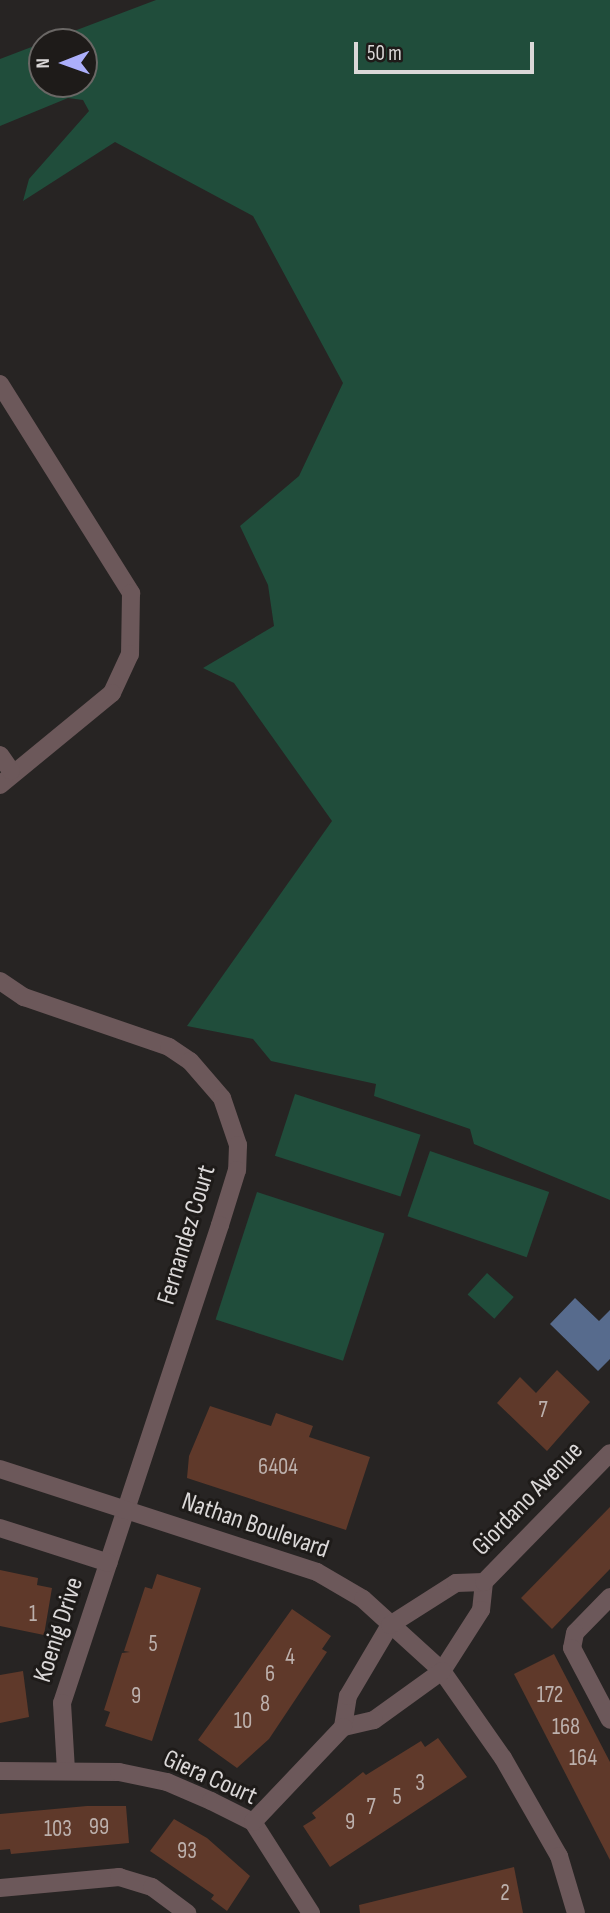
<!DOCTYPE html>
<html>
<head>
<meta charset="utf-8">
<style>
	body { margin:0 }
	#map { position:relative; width:610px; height:1913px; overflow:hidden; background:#272423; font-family:"Sofia Sans Condensed",sans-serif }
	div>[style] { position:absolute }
	.green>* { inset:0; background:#204d3b; transform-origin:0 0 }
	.water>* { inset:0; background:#576b8d }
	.building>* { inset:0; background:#5f392a }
	.street>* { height:18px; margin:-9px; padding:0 9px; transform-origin:9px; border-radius:9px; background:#6c585a }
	span { translate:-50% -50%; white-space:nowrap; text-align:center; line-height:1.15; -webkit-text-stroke:6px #1e1b19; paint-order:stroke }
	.number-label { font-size:23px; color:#bcb0ac }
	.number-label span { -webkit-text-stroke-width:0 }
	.street-label { font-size:26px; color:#dbd8d8 }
	.north { position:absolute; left:28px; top:28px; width:70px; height:70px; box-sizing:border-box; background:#1e1b19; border:2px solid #6a6765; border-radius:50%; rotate:269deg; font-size:19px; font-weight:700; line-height:28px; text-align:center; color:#dbd8d8 }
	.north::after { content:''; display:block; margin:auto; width:24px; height:32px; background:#acaffb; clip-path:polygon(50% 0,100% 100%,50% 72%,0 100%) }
	.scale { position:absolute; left:354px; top:42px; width:180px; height:32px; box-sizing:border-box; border:4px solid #dbd8d8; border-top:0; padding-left:9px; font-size:21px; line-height:24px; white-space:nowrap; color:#dbd8d8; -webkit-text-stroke:5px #1e1b19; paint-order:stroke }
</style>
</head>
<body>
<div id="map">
	<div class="green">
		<i style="clip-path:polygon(156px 0,610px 0,610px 1200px,474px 1144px,470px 1129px,374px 1096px,376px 1084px,271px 1061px,253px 1039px,187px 1026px,332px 821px,234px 683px,203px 668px,274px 626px,268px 585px,240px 526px,299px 476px,343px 383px,253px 216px,115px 142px,23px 201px,29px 179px,89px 111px,83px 100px,68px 98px,0 126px,0 59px,42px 43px,42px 84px,84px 84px,84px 42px,45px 42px)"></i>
		<i style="left:295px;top:1094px;width:132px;height:65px;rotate:18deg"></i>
		<i style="left:430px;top:1151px;width:126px;height:69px;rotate:19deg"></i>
		<i style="left:257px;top:1192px;width:134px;height:134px;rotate:18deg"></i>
		<i style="left:487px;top:1273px;width:36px;height:29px;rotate:42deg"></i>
	</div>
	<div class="water">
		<i style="clip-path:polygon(575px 1298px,599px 1321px,610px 1310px,610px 1359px,598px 1371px,550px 1324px)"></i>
	</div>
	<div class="building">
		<i style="clip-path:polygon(557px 1370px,590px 1402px,547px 1451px,497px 1403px,520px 1377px,536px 1393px)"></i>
		<i style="clip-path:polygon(210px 1406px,271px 1426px,276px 1413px,313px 1426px,309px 1437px,370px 1457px,346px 1530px,187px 1478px,189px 1456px)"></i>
		<i style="clip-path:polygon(610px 1507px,610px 1569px,552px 1629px,521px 1598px)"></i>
		<i style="clip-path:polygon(0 1570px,38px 1578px,37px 1585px,52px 1588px,44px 1635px,0 1626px)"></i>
		<i style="clip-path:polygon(157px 1574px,201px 1588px,152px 1741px,105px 1726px,110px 1712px,104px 1710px,122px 1653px,130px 1652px,124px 1651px,145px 1587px,152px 1589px)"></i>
		<i style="clip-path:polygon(292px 1609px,331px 1636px,322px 1649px,327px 1652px,269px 1739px,237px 1768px,198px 1740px)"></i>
		<i style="clip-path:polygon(554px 1654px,610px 1762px,610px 1860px,514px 1674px)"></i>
		<i style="clip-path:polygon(23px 1671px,29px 1717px,0 1723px,0 1675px)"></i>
		<i style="clip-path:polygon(438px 1738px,467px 1777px,330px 1867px,303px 1826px,316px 1818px,312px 1813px,363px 1772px,366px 1775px,421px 1741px,425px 1747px)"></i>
		<i style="clip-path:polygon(87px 1806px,126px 1806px,129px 1843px,11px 1854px,10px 1849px,0 1850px,0 1814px)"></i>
		<i style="clip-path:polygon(174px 1819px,207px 1838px,250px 1876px,227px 1911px,211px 1899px,214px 1895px,150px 1851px)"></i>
		<i style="clip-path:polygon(514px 1867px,523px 1913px,360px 1913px,359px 1905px)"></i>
	</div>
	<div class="street">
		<i style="left:0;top:384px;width:247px;rotate:57.9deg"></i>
		<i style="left:131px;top:593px;width:61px;rotate:90.9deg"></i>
		<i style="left:130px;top:654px;width:43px;rotate:114.8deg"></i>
		<i style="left:112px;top:693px;width:145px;rotate:140.6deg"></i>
		<i style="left:0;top:755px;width:19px;rotate:55deg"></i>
		<i style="left:0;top:981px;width:29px;rotate:34deg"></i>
		<i style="left:24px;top:997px;width:153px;rotate:19deg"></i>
		<i style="left:169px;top:1047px;width:25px;rotate:34deg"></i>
		<i style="left:190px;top:1061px;width:49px;rotate:49.1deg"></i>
		<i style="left:222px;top:1098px;width:50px;rotate:71.2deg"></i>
		<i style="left:238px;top:1145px;width:25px;rotate:92deg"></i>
		<i style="left:237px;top:1170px;width:58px;rotate:107.2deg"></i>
		<i style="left:220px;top:1225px;width:503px;rotate:108.29deg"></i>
		<i style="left:62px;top:1703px;width:67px;rotate:86.6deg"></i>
		<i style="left:0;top:1469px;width:333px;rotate:18deg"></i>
		<i style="left:317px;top:1572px;width:53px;rotate:30.4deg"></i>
		<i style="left:363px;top:1599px;width:107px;rotate:42.3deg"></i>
		<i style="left:442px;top:1671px;width:106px;rotate:55deg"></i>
		<i style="left:503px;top:1758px;width:113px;rotate:60.3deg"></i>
		<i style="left:559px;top:1856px;width:59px;rotate:73.4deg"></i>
		<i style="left:0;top:1528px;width:114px;rotate:17.8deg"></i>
		<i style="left:484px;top:1582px;width:28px;rotate:96deg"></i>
		<i style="left:481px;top:1610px;width:72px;rotate:122.6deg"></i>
		<i style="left:442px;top:1671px;width:84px;rotate:144.2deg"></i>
		<i style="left:374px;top:1720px;width:32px;rotate:167deg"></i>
		<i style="left:343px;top:1727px;width:31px;rotate:-81deg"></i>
		<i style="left:348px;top:1696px;width:82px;rotate:-59.4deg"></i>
		<i style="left:390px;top:1625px;width:78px;rotate:-32.5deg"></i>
		<i style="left:456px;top:1583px;width:28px;rotate:-2deg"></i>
		<i style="left:484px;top:1582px;width:180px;rotate:-45.7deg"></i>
		<i style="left:610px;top:1597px;width:50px;rotate:134.2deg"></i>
		<i style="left:575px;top:1633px;width:15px;rotate:101deg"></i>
		<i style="left:572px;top:1648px;width:81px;rotate:62.2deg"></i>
		<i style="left:0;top:1771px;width:119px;rotate:0.5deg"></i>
		<i style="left:119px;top:1772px;width:49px;rotate:11.8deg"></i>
		<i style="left:167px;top:1782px;width:48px;rotate:23.4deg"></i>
		<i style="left:211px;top:1801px;width:47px;rotate:26.6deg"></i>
		<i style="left:253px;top:1822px;width:108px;rotate:57.5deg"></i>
		<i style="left:253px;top:1822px;width:131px;rotate:-46.5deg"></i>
		<i style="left:0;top:1888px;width:120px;rotate:-5.3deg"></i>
		<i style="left:119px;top:1877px;width:34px;rotate:17deg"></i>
		<i style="left:152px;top:1887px;width:44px;rotate:36.6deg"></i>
	</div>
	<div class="number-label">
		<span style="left:543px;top:1410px">7</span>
		<span style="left:278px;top:1467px">6404</span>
		<span style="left:33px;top:1614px">1</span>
		<span style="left:153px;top:1644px">5</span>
		<span style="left:290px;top:1657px">4</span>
		<span style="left:270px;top:1674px">6</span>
		<span style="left:550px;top:1695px">172</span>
		<span style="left:136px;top:1696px">9</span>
		<span style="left:265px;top:1704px">8</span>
		<span style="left:243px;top:1721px">10</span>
		<span style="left:566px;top:1727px">168</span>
		<span style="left:583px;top:1758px">164</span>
		<span style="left:420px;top:1783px">3</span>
		<span style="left:397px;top:1797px">5</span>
		<span style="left:371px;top:1807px">7</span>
		<span style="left:350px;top:1822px">9</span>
		<span style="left:99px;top:1827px">99</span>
		<span style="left:58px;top:1829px">103</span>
		<span style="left:187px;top:1851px">93</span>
		<span style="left:505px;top:1893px">2</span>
	</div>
	<div class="street-label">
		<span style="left:187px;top:1235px;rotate:-73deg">Fernandez Court</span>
		<span style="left:528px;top:1499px;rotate:-46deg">Giordano Avenue</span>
		<span style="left:255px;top:1526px;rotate:19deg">Nathan Boulevard</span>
		<span style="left:59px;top:1630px;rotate:-72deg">Koenig Drive</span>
		<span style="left:210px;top:1778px;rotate:24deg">Giera Court</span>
	</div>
	<div class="north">N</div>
	<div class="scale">50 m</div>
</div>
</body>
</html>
